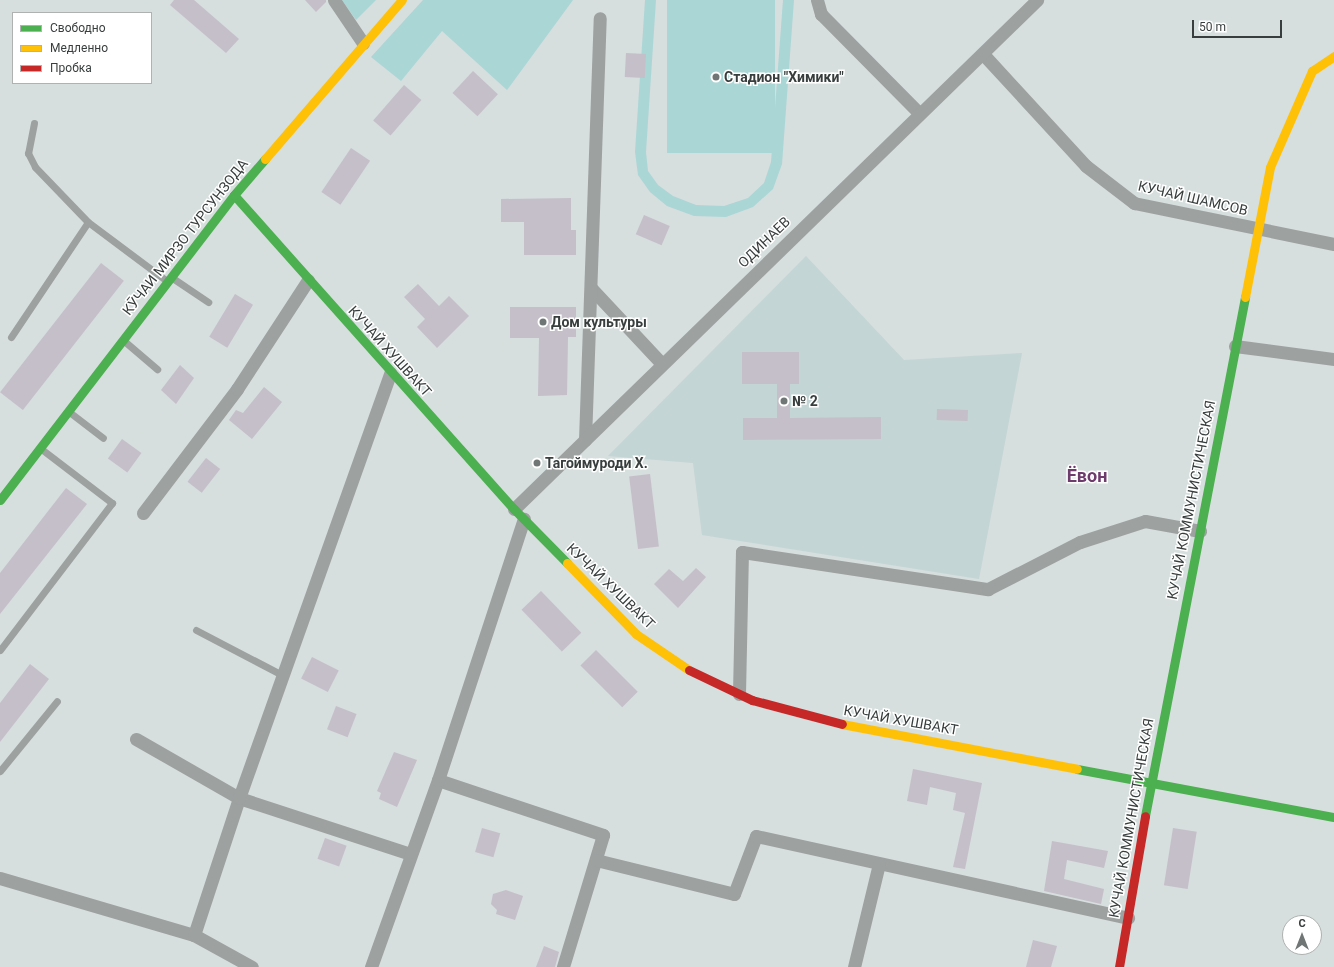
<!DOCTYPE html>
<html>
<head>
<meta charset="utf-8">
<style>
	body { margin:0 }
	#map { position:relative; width:1334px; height:967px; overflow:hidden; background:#d6dede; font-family:Roboto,sans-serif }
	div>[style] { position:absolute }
	.built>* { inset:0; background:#c3d5d4 }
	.green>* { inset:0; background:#aad6d5; transform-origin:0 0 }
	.building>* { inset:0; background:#c5bfc9; transform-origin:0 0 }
	.lane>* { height:7px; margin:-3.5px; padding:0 3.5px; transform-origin:3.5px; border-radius:3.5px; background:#9da1a0 }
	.street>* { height:13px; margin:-6.5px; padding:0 6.5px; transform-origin:6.5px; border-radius:6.5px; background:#9da1a0 }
	.fast>* { height:9px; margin:-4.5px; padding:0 4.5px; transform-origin:4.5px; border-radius:4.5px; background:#4caf50 }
	.slow>* { height:9px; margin:-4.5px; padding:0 4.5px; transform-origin:4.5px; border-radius:4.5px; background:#ffc107 }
	.jam>* { height:9px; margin:-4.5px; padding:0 4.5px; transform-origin:4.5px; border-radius:4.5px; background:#c62828 }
	.dots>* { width:11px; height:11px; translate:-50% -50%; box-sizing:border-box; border:2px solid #fff; border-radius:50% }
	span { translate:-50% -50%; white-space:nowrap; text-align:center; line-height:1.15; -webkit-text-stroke:3px #fff; paint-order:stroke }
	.poi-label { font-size:14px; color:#373e3d; font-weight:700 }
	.left { translate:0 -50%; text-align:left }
	.street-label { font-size:14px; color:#373e3d }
	.district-label { font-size:18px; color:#6e3b6d; font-weight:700 }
	.legend { position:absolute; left:12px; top:12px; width:140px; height:72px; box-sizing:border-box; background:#fff; border:1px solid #afb2b1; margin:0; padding:5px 7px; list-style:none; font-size:12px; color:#373e3d }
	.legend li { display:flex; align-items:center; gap:8px; height:20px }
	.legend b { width:20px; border:1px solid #afb2b1 }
	.north { position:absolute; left:1282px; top:915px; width:40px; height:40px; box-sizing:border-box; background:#fff; border:1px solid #afb2b1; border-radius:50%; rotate:0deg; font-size:11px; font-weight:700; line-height:16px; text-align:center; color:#373e3d }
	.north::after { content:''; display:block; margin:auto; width:14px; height:18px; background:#6f7675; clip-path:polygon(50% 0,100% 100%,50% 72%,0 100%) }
	.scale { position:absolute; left:1192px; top:20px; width:90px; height:18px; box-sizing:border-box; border:2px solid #373e3d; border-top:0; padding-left:5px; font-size:12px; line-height:14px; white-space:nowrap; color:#373e3d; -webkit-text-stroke:3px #fff; paint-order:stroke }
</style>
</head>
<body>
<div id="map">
	<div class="built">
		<i style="clip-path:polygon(806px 256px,904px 360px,1022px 353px,979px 579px,702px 535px,693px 463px,608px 456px)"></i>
	</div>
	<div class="green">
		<i style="clip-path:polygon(342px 0,376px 0,356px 20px)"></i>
		<i style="clip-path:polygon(423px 0,573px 0,507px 90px,442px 31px,401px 81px,371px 57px)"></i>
		<i style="clip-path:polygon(645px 0,656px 0,646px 152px,648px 171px,658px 185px,673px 196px,696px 205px,724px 206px,748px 198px,764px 183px,771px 162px,783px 0,794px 0,782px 164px,773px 189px,753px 207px,726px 217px,694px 216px,667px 206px,650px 192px,638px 175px,635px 152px)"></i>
		<i style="left:667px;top:0;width:108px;height:153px"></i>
	</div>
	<div class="building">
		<i style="clip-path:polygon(174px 0,194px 0,239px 39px,226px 53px,170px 5px)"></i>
		<i style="clip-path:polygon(305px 0,326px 0,326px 2px,316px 12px)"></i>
		<i style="left:626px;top:53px;width:20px;height:24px;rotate:3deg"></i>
		<i style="left:473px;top:71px;width:34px;height:30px;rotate:43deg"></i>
		<i style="left:404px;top:85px;width:23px;height:47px;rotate:41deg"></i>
		<i style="left:351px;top:148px;width:23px;height:53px;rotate:34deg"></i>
		<i style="clip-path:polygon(571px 198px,571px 230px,576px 230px,576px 255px,524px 255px,524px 222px,501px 222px,501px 199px)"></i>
		<i style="left:644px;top:215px;width:28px;height:21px;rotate:23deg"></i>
		<i style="left:101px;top:263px;width:29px;height:164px;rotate:38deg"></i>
		<i style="clip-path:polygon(418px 284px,439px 306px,449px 296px,469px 316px,437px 348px,417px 327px,425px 319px,404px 297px)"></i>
		<i style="left:235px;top:294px;width:21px;height:50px;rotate:31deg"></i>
		<i style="clip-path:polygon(510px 307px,576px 307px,576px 337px,568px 337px,567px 395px,538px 396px,539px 338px,510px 338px)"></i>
		<i style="clip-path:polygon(742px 352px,799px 352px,799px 384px,790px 384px,790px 418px,881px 417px,881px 439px,743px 440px,743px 418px,777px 418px,777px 384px,742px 384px)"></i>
		<i style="clip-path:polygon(180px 365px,194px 378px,176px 404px,161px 390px)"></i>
		<i style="clip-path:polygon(264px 387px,282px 402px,252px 439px,229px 420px,236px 410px,243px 413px)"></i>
		<i style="left:937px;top:409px;width:31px;height:11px;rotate:2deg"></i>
		<i style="left:122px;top:439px;width:24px;height:24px;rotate:36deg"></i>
		<i style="left:206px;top:458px;width:18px;height:30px;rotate:38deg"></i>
		<i style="left:650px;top:474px;width:73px;height:21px;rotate:83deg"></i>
		<i style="clip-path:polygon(66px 488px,87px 504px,0 614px,0 573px)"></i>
		<i style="clip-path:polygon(696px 568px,706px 577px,678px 608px,654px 584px,669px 569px,683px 581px)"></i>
		<i style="left:541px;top:591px;width:58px;height:27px;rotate:46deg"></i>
		<i style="left:596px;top:650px;width:59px;height:22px;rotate:45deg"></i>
		<i style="left:312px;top:657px;width:30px;height:24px;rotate:27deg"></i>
		<i style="clip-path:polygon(30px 664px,49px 679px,0 742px,0 703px)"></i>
		<i style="left:336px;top:706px;width:22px;height:25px;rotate:21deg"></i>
		<i style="clip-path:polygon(394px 752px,417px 760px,397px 807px,379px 799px,381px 793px,377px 791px)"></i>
		<i style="clip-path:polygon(913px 769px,982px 783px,965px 869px,953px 867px,965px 813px,953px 810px,956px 793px,930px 787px,927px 805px,907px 801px)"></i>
		<i style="left:482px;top:828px;width:19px;height:25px;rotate:16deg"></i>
		<i style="left:1173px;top:828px;width:24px;height:58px;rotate:9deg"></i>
		<i style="left:325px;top:838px;width:23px;height:22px;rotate:20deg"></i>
		<i style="clip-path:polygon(1052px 841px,1108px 851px,1104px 868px,1067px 860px,1064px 879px,1104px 889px,1101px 904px,1044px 891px)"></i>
		<i style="clip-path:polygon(506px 890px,523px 896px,515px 920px,496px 914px,497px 910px,491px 904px,493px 894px)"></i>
		<i style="clip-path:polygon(1033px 940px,1057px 946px,1051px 967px,1026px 967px)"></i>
		<i style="clip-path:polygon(544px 946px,559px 952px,555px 967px,536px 967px)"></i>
	</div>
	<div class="lane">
		<i style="left:34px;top:123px;width:31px;rotate:101deg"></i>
		<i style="left:28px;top:153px;width:16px;rotate:63deg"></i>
		<i style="left:35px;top:167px;width:76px;rotate:46.1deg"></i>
		<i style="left:171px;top:277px;width:45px;rotate:34deg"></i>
		<i style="left:11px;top:337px;width:138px;rotate:-56.2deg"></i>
		<i style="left:88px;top:222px;width:99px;rotate:36.8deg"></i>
		<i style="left:123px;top:340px;width:45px;rotate:40.5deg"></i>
		<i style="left:68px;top:411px;width:44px;rotate:37.6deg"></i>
		<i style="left:196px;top:630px;width:97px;rotate:27.6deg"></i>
		<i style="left:0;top:650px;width:185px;rotate:-52.7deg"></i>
		<i style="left:112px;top:503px;width:91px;rotate:-142.6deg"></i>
		<i style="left:0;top:771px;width:90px;rotate:-50.8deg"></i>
	</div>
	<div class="street">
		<i style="left:334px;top:0;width:52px;rotate:56deg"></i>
		<i style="left:817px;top:0;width:15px;rotate:74deg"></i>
		<i style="left:821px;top:14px;width:139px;rotate:45.3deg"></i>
		<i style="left:983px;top:54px;width:152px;rotate:47.4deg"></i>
		<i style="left:1086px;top:166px;width:61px;rotate:37.6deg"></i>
		<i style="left:1134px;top:203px;width:204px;rotate:11.6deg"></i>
		<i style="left:591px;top:288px;width:104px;rotate:46.9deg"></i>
		<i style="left:1235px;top:346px;width:100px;rotate:7.5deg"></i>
		<i style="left:585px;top:440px;width:422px;rotate:-88deg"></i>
		<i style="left:514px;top:509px;width:730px;rotate:-44.22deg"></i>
		<i style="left:143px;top:513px;width:156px;rotate:-52.8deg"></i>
		<i style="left:237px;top:389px;width:130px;rotate:-56.9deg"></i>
		<i style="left:739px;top:694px;width:142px;rotate:-88.8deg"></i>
		<i style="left:742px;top:552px;width:249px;rotate:8.6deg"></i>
		<i style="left:988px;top:589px;width:103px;rotate:-27.1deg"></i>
		<i style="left:1080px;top:542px;width:68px;rotate:-17.9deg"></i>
		<i style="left:1145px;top:521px;width:56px;rotate:10.3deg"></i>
		<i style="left:136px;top:739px;width:119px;rotate:29.8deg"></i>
		<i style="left:239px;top:798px;width:180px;rotate:18.1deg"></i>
		<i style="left:438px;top:780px;width:174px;rotate:18.4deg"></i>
		<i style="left:603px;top:835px;width:138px;rotate:106.9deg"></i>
		<i style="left:596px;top:860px;width:142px;rotate:13.8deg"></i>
		<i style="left:734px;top:894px;width:62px;rotate:-69.2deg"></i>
		<i style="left:756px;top:836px;width:381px;rotate:12.4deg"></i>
		<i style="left:0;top:878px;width:202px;rotate:16.4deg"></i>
		<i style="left:194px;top:935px;width:66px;rotate:28.9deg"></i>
		<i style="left:194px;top:935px;width:144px;rotate:-71.8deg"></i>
		<i style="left:239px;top:798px;width:451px;rotate:-70.4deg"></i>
		<i style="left:371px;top:967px;width:199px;rotate:-70.3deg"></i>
		<i style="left:438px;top:780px;width:275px;rotate:-71.8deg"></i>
		<i style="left:854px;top:967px;width:106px;rotate:-76.4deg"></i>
	</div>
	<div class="fast">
		<i style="left:234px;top:195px;width:421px;rotate:48.3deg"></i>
		<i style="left:514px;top:509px;width:76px;rotate:45.5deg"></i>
		<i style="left:0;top:500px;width:384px;rotate:-52.5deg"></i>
		<i style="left:234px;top:195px;width:48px;rotate:-49.3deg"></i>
		<i style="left:1077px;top:769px;width:261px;rotate:10.6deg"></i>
		<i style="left:1145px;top:816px;width:529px;rotate:-79.09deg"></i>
	</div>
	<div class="slow">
		<i style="left:265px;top:159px;width:210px;rotate:-49.3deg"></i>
		<i style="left:1245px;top:297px;width:132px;rotate:-79.1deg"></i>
		<i style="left:1270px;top:167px;width:105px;rotate:-66.4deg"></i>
		<i style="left:1312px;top:71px;width:27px;rotate:-34deg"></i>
		<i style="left:567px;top:563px;width:99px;rotate:45.8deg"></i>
		<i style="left:636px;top:634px;width:64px;rotate:34.2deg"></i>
		<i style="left:842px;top:724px;width:239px;rotate:10.8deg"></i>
	</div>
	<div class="jam">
		<i style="left:689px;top:670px;width:70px;rotate:25.5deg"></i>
		<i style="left:752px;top:700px;width:93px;rotate:14.9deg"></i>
		<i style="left:1119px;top:967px;width:153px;rotate:-80.2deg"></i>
	</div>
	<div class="dots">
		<i style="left:716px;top:77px;background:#6f7675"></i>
		<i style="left:543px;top:322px;background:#6f7675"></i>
		<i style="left:784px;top:401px;background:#6f7675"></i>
		<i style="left:537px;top:463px;background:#6f7675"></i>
	</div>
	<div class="poi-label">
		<span class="left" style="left:724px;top:77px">Стадион "Химики"</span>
		<span class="left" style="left:551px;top:322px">Дом культуры</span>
		<span class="left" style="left:792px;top:401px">№ 2</span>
		<span class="left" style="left:545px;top:463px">Тагоймуроди Х.</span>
	</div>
	<div class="street-label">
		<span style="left:1193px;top:198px;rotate:13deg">КУЧАЙ ШАМСОВ</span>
		<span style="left:185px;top:237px;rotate:-52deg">КӮЧАИ МИРЗО ТУРСУНЗОДА</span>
		<span style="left:764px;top:242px;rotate:-44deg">ОДИНАЕВ</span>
		<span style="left:390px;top:351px;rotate:48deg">КУЧАЙ ХУШВАКТ</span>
		<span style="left:1191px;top:500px;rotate:-79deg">КУЧАЙ КОММУНИСТИЧЕСКАЯ</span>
		<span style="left:611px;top:586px;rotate:44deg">КУЧАЙ ХУШВАКТ</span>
		<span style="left:901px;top:720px;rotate:10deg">КУЧАЙ ХУШВАКТ</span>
		<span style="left:1131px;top:818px;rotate:-80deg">КУЧАЙ КОММУНИСТИЧЕСКАЯ</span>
	</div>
	<div class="district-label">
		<span style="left:1087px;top:476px">Ёвон</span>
	</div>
	<ul class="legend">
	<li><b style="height:5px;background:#4caf50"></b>Свободно</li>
	<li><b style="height:5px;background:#ffc107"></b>Медленно</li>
	<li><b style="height:5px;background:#c62828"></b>Пробка</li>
	</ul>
	<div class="north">С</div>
	<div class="scale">50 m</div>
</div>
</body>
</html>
